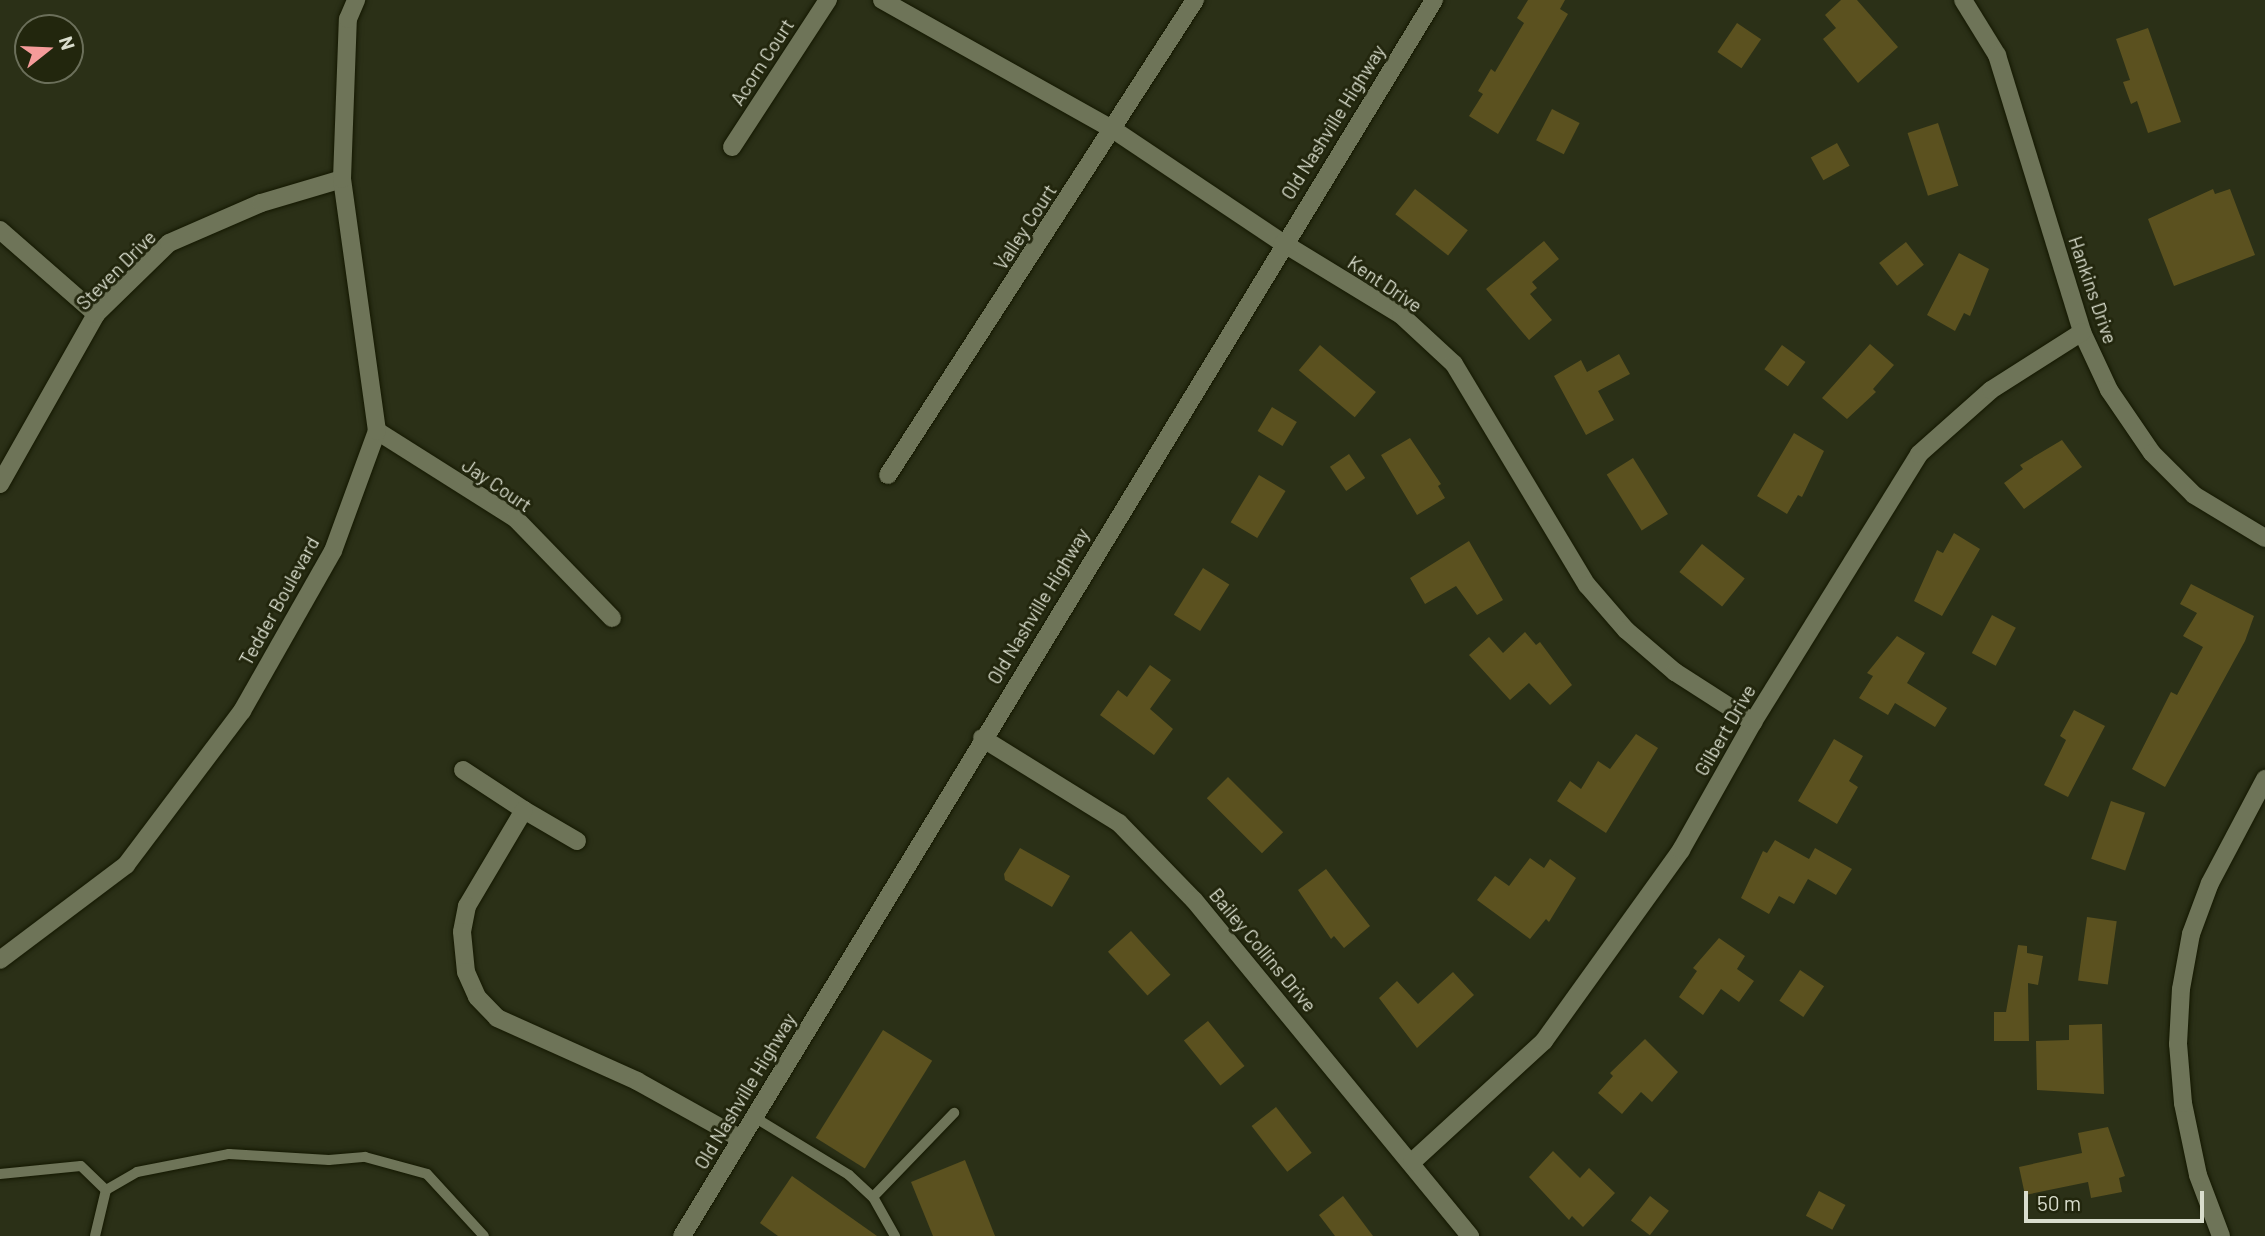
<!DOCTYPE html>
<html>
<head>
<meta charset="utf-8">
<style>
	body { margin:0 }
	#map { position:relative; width:2265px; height:1236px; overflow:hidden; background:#2b3017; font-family:Barlow,sans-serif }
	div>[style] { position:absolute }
	.building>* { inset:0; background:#5b511f; transform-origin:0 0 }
	.roads { filter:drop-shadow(0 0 2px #141801) drop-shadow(0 0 2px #141801) }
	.lane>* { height:10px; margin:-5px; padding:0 5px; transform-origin:5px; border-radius:5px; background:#6e7458 }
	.street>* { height:18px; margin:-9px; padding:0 9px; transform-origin:9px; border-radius:9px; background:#6e7458 }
	.secondary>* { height:18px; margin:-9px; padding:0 9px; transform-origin:9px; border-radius:9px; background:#6e7458 }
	span { translate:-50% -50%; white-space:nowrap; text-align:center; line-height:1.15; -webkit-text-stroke:6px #22260d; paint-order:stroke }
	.street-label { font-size:19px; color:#d9ddcd }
	.north { position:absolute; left:14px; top:14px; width:70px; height:70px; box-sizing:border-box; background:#22260d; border:2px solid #6b6f5a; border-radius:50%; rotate:72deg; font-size:19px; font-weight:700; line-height:28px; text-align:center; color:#d9ddcd }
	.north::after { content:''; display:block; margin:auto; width:24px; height:32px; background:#f59b9a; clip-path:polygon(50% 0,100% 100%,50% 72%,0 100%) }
	.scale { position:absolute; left:2024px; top:1191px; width:180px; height:32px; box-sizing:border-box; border:4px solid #d9ddcd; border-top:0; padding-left:9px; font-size:21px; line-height:24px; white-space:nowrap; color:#d9ddcd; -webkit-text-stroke:5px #22260d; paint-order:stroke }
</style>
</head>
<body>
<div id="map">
	<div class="building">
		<i style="clip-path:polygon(1528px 0,1565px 0,1560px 9px,1568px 14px,1498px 134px,1469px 116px,1483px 94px,1478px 91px,1491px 69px,1495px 72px,1524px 23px,1517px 18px)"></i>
		<i style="clip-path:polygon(1841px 0,1857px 0,1898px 47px,1858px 83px,1823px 39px,1836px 28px,1825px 15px)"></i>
		<i style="left:1737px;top:23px;width:29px;height:35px;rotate:34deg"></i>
		<i style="clip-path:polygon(2148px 28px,2181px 122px,2148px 133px,2137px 101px,2131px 104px,2123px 82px,2130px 80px,2116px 39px)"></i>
		<i style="left:1552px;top:109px;width:31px;height:35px;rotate:27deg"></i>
		<i style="left:1938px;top:123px;width:66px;height:32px;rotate:72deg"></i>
		<i style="left:1837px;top:143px;width:26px;height:30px;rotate:61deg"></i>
		<i style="left:1415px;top:189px;width:67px;height:32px;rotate:38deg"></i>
		<i style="clip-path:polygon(2213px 189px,2215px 194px,2230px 189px,2255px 255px,2174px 286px,2148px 219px)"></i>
		<i style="clip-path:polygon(1544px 241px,1559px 259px,1532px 282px,1537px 288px,1530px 294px,1552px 320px,1529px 340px,1486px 289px)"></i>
		<i style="left:1906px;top:242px;width:29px;height:34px;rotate:52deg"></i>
		<i style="clip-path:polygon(1959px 253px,1989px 269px,1970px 316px,1964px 313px,1955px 331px,1927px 315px)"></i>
		<i style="clip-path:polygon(1870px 344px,1894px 365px,1873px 389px,1876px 392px,1847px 419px,1822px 398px)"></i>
		<i style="left:1320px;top:345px;width:73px;height:33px;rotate:40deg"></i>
		<i style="left:1782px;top:345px;width:29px;height:30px;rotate:36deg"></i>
		<i style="clip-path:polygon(1619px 354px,1630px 374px,1598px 391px,1614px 420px,1586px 435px,1554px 376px,1581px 360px,1587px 372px)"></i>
		<i style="left:1272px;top:407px;width:29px;height:28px;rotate:31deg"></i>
		<i style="clip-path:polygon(1794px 433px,1824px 451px,1802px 497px,1798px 495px,1787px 514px,1757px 496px)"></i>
		<i style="clip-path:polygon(1410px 438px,1441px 484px,1438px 486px,1445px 498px,1417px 515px,1381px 455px)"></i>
		<i style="clip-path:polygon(2062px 440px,2082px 467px,2024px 509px,2004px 483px,2023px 469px,2020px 465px)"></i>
		<i style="left:1349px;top:454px;width:29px;height:23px;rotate:56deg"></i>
		<i style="left:1633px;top:458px;width:66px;height:31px;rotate:58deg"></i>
		<i style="left:1259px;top:475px;width:31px;height:55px;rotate:31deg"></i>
		<i style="clip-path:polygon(1954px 533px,1980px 549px,1942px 616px,1914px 601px,1937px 550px,1943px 553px)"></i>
		<i style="clip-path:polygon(1469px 541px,1503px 600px,1477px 615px,1456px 586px,1425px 604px,1410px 578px)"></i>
		<i style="left:1702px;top:544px;width:55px;height:36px;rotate:39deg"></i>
		<i style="left:1203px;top:568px;width:31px;height:55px;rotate:32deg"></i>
		<i style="clip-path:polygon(2191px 584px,2254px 616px,2245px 641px,2165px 787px,2132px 769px,2171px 692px,2177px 695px,2203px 647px,2183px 636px,2197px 613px,2180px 604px)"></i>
		<i style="left:1992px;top:615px;width:27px;height:43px;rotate:28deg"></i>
		<i style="clip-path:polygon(1525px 632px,1536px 645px,1540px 642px,1572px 685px,1550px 705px,1529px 683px,1510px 700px,1469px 655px,1489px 637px,1503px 653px)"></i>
		<i style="clip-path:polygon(1897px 636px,1925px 653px,1907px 683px,1947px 708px,1935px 727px,1895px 703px,1888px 715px,1859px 698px,1873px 676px,1867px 673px)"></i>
		<i style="clip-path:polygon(1150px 665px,1171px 680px,1150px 709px,1173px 729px,1154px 755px,1100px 715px,1118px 690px,1127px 697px)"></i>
		<i style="clip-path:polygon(2074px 710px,2105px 726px,2068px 797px,2044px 785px,2066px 740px,2060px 736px)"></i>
		<i style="clip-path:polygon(1636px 734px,1658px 748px,1606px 833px,1557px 801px,1570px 781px,1581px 789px,1598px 761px,1610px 769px)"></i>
		<i style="clip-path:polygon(1834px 739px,1863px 756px,1849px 781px,1858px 787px,1837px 824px,1798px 801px)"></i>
		<i style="left:1228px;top:777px;width:78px;height:30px;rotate:45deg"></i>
		<i style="left:2111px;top:801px;width:36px;height:61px;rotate:19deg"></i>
		<i style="clip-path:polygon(1775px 840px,1809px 859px,1815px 848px,1852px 869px,1836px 895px,1808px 879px,1794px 904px,1779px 896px,1769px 914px,1741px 898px,1763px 851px,1767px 853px)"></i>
		<i style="clip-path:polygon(1020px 848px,1070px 876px,1052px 907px,1005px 880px,1004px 874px)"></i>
		<i style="clip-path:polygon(1530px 858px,1544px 868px,1550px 859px,1576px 878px,1549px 922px,1546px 919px,1530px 939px,1477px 900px,1495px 876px,1509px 886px)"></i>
		<i style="clip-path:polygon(1326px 869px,1370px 926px,1344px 948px,1334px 936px,1331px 939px,1298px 890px)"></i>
		<i style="left:2087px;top:917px;width:30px;height:64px;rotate:8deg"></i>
		<i style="left:1131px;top:931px;width:59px;height:31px;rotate:48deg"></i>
		<i style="clip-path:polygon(1719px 938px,1745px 956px,1737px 969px,1754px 981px,1739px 1002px,1721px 989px,1703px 1015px,1679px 997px,1697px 971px,1693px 968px)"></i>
		<i style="clip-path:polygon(2018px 945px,2027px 946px,2027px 953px,2043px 956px,2038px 985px,2028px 983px,2029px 1041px,1994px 1041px,1994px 1012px,2006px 1012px)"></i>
		<i style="left:1800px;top:970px;width:29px;height:37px;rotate:34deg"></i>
		<i style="clip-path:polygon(1453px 972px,1474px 995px,1417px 1048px,1379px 998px,1397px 981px,1418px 1004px)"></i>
		<i style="left:1208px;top:1021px;width:58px;height:31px;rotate:51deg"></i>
		<i style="clip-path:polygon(2102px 1024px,2104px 1094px,2037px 1090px,2036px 1041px,2069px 1040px,2069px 1025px)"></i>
		<i style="left:883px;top:1030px;width:58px;height:127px;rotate:32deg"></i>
		<i style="clip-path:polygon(1645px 1039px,1678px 1072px,1652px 1102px,1641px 1092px,1622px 1114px,1598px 1093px,1613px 1076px,1610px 1073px)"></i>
		<i style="left:1276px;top:1107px;width:58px;height:31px;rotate:52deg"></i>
		<i style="clip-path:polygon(2108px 1127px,2125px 1176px,2119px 1178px,2122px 1192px,2091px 1198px,2088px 1182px,2025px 1195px,2019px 1167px,2082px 1153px,2078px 1133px)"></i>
		<i style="clip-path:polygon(1553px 1151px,1580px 1178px,1589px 1168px,1615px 1193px,1583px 1227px,1572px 1216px,1569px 1220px,1529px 1177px)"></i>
		<i style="clip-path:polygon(965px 1160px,995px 1236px,933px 1236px,911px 1182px)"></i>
		<i style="clip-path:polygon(792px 1176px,877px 1236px,778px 1236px,760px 1223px)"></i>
		<i style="left:1819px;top:1191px;width:30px;height:28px;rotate:28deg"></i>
		<i style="clip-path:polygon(1343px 1196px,1373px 1236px,1335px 1236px,1319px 1215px)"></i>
		<i style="left:1650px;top:1196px;width:24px;height:31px;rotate:38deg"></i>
	</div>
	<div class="roads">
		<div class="lane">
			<i style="left:754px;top:1117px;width:111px;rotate:31.4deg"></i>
			<i style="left:849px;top:1175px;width:33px;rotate:43deg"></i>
			<i style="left:873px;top:1197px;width:45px;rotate:60.6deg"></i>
			<i style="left:0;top:1174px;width:81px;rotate:-5.6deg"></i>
			<i style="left:81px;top:1166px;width:35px;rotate:44deg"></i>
			<i style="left:873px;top:1197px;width:117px;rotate:-46deg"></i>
			<i style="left:95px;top:1236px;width:47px;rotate:-76.6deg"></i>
			<i style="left:106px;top:1190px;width:36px;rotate:-30deg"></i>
			<i style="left:137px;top:1172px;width:94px;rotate:-11.1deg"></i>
			<i style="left:229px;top:1154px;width:100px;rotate:3.4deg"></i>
			<i style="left:329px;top:1160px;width:36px;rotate:-5deg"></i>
			<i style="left:365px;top:1157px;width:64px;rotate:15.3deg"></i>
			<i style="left:427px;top:1174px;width:84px;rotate:47.4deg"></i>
		</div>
		<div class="street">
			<i style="left:882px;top:0;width:266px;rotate:29.3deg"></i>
			<i style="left:1114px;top:130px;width:203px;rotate:33.8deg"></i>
			<i style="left:1283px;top:243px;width:138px;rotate:31.4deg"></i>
			<i style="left:1401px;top:315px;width:72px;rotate:42.8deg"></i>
			<i style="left:1454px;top:364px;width:258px;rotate:59deg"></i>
			<i style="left:1587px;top:585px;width:60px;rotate:49.1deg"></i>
			<i style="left:1626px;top:630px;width:65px;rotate:40.6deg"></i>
			<i style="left:1675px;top:672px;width:93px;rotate:32.7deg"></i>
			<i style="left:1963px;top:0;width:65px;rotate:58.3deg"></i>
			<i style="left:1997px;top:55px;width:290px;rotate:72.9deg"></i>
			<i style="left:2082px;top:332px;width:64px;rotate:65deg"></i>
			<i style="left:2109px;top:390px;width:76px;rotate:55.7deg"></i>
			<i style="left:2152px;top:453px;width:59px;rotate:45deg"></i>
			<i style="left:2194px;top:495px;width:83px;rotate:31.2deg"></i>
			<i style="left:732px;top:147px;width:176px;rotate:-56.9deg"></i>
			<i style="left:0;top:230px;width:128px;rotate:41.2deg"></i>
			<i style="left:377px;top:431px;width:165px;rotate:32.3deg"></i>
			<i style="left:516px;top:519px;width:138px;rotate:45.9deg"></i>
			<i style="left:888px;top:475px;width:566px;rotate:-57.12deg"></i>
			<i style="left:0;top:484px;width:195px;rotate:-60.5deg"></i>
			<i style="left:96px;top:314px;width:102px;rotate:-44.2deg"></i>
			<i style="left:169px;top:243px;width:100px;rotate:-23.5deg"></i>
			<i style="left:261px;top:203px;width:84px;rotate:-16.5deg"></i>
			<i style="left:982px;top:738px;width:161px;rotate:31.8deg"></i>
			<i style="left:1119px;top:823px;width:107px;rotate:45.8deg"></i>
			<i style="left:1194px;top:900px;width:435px;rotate:50.6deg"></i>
			<i style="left:463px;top:770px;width:73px;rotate:33.3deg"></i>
			<i style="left:577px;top:841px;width:61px;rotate:-149.7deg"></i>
			<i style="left:524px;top:810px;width:112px;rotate:120.7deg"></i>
			<i style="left:467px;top:906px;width:26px;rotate:101deg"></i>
			<i style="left:462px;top:932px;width:40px;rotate:84.3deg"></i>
			<i style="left:466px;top:972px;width:27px;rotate:66deg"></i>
			<i style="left:477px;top:997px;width:29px;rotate:46deg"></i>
			<i style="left:497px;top:1018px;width:154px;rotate:24.2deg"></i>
			<i style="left:637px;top:1081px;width:119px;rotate:29.1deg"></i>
			<i style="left:0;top:960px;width:158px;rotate:-37deg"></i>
			<i style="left:126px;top:865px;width:193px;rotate:-53deg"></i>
			<i style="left:242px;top:711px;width:184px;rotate:-60.4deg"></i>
			<i style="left:333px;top:551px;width:128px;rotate:-69.9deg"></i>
			<i style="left:377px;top:431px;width:254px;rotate:-97.9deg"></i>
			<i style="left:342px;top:179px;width:160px;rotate:-87.9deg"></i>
			<i style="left:348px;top:19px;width:21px;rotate:-67deg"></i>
			<i style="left:1412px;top:1162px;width:179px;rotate:-42.5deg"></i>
			<i style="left:1544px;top:1041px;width:235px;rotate:-54.3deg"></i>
			<i style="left:1681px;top:850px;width:147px;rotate:-60.6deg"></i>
			<i style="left:1753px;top:722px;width:315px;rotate:-58.2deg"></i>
			<i style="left:1919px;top:454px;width:96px;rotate:-41.6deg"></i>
			<i style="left:1991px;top:390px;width:108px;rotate:-32.5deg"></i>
			<i style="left:2221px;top:1236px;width:65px;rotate:-110.7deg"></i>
			<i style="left:2198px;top:1175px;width:74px;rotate:-101.8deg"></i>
			<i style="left:2183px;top:1103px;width:59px;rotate:-94.8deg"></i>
			<i style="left:2178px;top:1044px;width:55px;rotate:-86.9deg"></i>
			<i style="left:2181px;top:989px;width:56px;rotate:-79.7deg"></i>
			<i style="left:2191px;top:934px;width:54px;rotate:-69.6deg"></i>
			<i style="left:2210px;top:883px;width:118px;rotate:-62.1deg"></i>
		</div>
		<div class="secondary">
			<i style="left:682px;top:1236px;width:1447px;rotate:-58.68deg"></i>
		</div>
	</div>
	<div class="street-label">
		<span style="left:762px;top:62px;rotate:-57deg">Acorn Court</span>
		<span style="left:1333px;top:122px;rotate:-58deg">Old Nashville Highway</span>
		<span style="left:1025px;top:227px;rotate:-57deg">Valley Court</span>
		<span style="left:116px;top:270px;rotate:-45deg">Steven Drive</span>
		<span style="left:1385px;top:284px;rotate:34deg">Kent Drive</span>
		<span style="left:2093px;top:290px;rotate:71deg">Hankins Drive</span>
		<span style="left:497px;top:485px;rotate:34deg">Jay Court</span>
		<span style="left:279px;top:601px;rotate:-61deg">Tedder Boulevard</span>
		<span style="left:1038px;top:606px;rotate:-59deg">Old Nashville Highway</span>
		<span style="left:1725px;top:730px;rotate:-60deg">Gilbert Drive</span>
		<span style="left:1263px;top:950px;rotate:50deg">Bailey Collins Drive</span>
		<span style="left:745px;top:1091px;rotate:-59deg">Old Nashville Highway</span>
	</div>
	<div class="north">N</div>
	<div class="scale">50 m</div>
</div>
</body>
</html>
